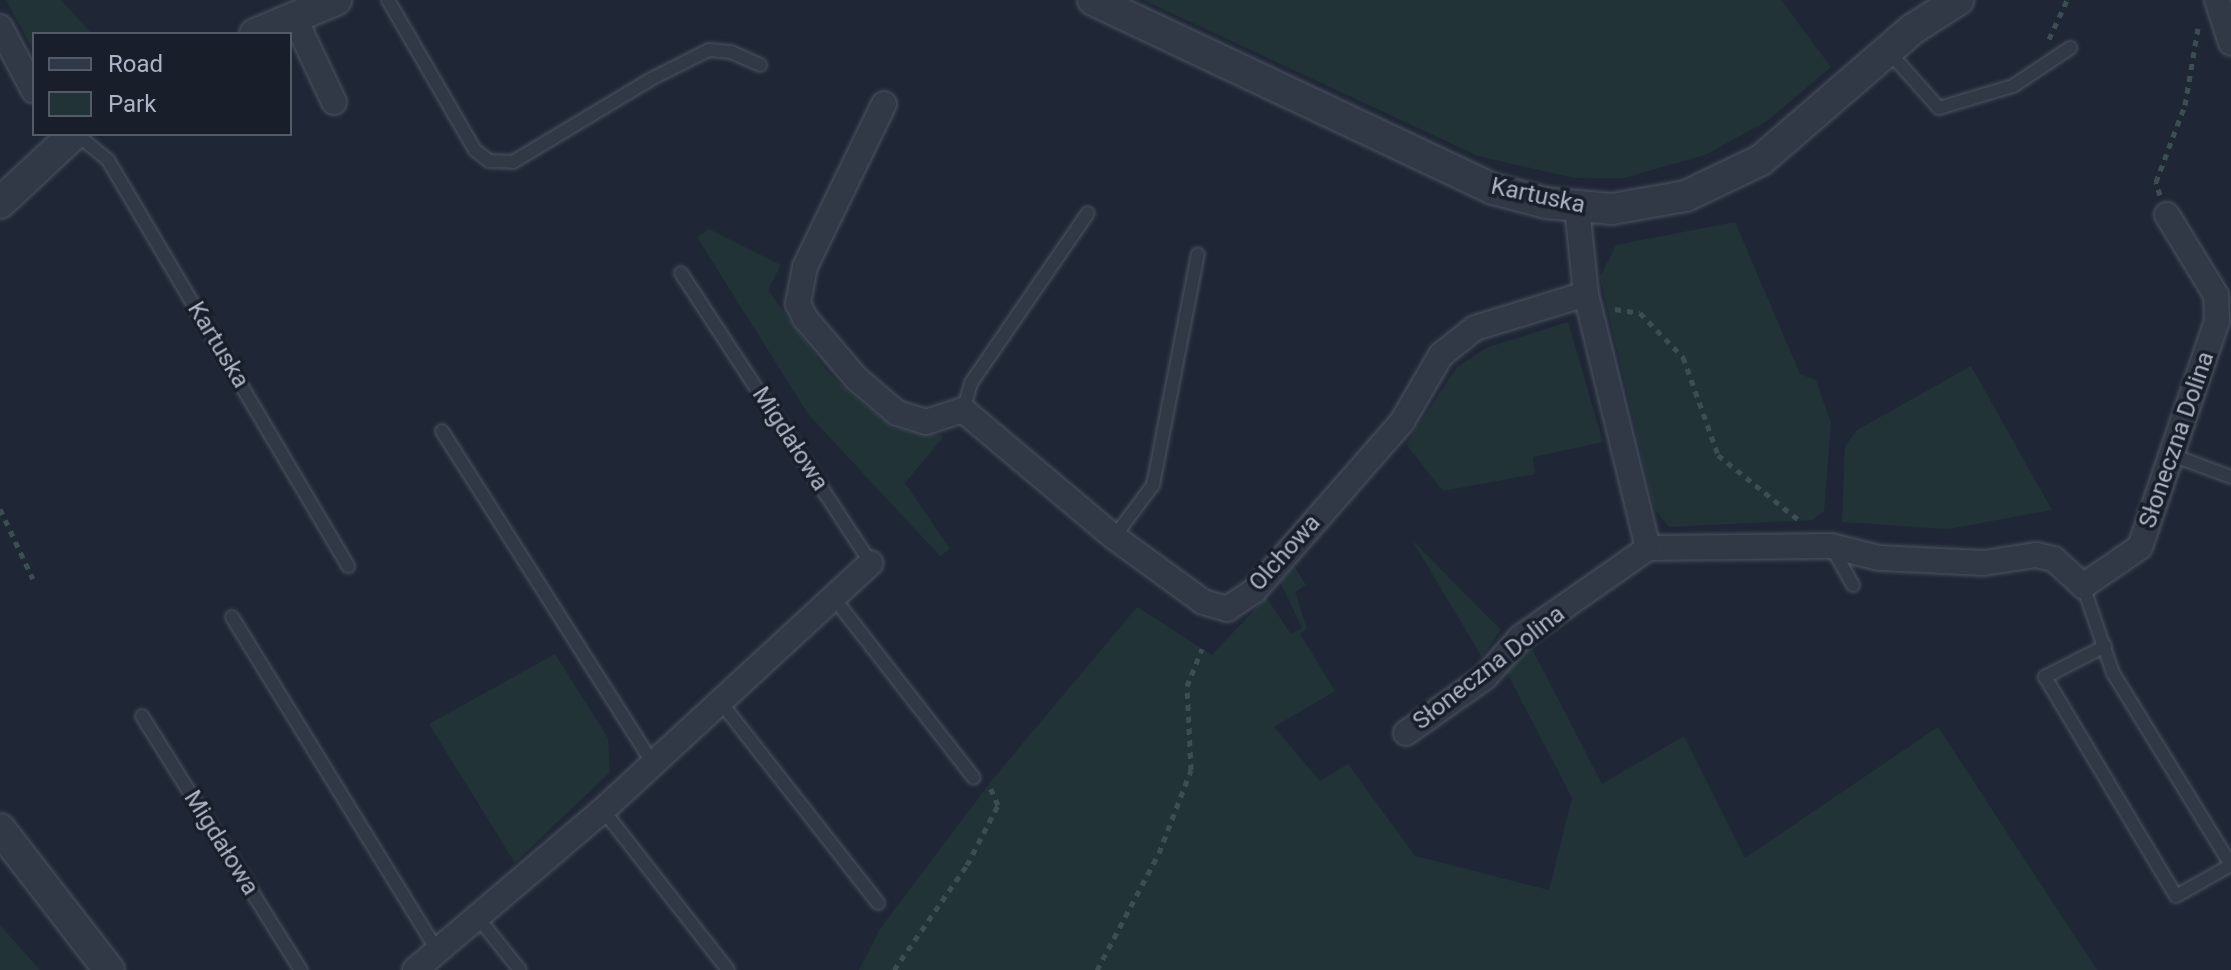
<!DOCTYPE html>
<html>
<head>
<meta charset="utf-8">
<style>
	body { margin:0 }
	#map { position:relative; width:2231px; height:970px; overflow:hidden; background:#1f2736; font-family:Roboto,sans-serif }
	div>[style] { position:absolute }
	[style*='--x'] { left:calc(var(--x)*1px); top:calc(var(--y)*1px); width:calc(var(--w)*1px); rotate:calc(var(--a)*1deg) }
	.green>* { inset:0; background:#213337 }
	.path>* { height:5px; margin-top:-2.5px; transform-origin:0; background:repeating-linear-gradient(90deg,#3b4f52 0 6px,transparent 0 12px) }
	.roads { filter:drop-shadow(0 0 2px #4d5462) drop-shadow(0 0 2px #4d5462) }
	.service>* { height:12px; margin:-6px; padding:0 6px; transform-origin:6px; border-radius:6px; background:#323946 }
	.minor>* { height:24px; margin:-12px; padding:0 12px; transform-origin:12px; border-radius:12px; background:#323946 }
	.tertiary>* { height:30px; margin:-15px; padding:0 15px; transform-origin:15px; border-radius:15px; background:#323946 }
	span { translate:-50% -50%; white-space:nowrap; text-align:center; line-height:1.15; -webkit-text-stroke:7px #181f2b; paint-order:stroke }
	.street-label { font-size:24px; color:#acb4c4 }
	.legend { position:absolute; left:32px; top:32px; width:260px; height:104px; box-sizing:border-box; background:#181f2b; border:2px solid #535b68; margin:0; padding:10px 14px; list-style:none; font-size:24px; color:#acb4c4 }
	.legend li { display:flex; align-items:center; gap:16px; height:40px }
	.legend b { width:40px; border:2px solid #535b68 }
</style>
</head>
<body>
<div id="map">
	<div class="green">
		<div style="clip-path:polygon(6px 0,61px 0,92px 34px,34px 34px,34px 52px)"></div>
		<div style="clip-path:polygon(1143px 0,1781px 0,1831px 67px,1767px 121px,1705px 155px,1624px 178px,1575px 178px,1478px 156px)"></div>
		<div style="clip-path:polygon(1735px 222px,1800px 374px,1816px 380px,1831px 423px,1824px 511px,1812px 520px,1669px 527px,1654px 508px,1600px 277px,1616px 245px)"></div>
		<div style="clip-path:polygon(709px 229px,781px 265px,768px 290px,827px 371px,856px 398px,893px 428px,944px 436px,905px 483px,950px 549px,940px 556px,808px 414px,697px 237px)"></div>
		<div style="clip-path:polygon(1568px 322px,1603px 442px,1533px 457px,1535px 474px,1443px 491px,1406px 444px,1456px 368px,1486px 348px)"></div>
		<div style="clip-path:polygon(1971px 366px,2052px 510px,1948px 529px,1842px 522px,1845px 446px,1857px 430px)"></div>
		<div style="clip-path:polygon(1412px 540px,1501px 630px,1482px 657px,1443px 592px)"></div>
		<div style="clip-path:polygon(1294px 566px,1306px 585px,1295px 592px,1307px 629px,1300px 634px,1335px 691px,1274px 727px,1320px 781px,1348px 764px,1415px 856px,1549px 890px,1572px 798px,1504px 667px,1529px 643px,1602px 784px,1684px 736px,1745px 858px,1938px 727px,2097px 970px,859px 970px,880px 929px,993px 779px,1137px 607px,1212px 655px,1266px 597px,1291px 634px,1302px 628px,1280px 582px)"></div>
		<div style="clip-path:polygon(555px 654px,608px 738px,610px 772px,515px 863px,429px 724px)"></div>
		<div style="clip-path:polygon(0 925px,40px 970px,0 970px)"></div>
	</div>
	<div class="path">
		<div style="--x:2049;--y:39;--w:43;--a:-65.2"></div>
		<div style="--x:2160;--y:195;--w:14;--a:-107"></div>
		<div style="--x:2156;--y:182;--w:82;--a:-69.4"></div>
		<div style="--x:2185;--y:105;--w:78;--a:-80.4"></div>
		<div style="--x:1615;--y:309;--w:25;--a:9"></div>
		<div style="--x:1640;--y:313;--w:62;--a:45.7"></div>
		<div style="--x:1683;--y:357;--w:104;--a:70.3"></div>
		<div style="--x:1718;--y:455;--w:105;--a:38.8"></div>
		<div style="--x:0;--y:509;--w:77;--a:64.8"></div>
		<div style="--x:894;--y:970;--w:128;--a:-55.2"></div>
		<div style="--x:967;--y:865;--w:68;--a:-62.7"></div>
		<div style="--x:998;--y:805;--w:22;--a:-114"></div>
		<div style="--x:1097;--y:970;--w:132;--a:-62.1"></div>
		<div style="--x:1159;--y:853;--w:89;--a:-68.9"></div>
		<div style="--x:1191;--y:770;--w:84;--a:-92.7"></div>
		<div style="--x:1187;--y:686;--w:40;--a:-68"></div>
	</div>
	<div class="roads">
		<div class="service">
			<div style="--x:388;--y:0;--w:173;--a:59.9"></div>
			<div style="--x:475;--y:150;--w:18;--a:38"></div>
			<div style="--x:489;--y:161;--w:24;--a:2"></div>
			<div style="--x:513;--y:162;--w:161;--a:-31"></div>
			<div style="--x:651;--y:79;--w:65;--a:-26.6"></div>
			<div style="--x:709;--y:50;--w:22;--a:5"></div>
			<div style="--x:731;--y:52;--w:32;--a:24"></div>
			<div style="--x:1889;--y:52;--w:75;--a:48.2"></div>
			<div style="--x:1939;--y:108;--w:77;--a:-16.6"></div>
			<div style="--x:2013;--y:86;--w:69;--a:-33.7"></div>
			<div style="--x:76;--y:134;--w:41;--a:39.1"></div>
			<div style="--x:108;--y:160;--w:472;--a:59.4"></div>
			<div style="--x:681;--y:273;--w:347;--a:56.8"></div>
			<div style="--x:963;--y:410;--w:28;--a:-73"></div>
			<div style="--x:971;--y:383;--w:206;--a:-55.5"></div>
			<div style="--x:442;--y:431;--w:394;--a:57.6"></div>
			<div style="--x:2172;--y:455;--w:63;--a:20.4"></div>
			<div style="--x:1114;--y:537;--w:65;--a:-53.1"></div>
			<div style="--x:1153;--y:485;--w:235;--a:-79"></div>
			<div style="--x:1831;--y:546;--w:45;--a:60.6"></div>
			<div style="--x:2083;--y:586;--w:92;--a:71"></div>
			<div style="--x:2113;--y:673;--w:225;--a:58.4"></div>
			<div style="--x:833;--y:597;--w:229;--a:52.1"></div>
			<div style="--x:232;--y:617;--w:393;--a:58.4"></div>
			<div style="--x:2105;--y:646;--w:68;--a:152.7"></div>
			<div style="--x:2045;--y:677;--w:255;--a:59.1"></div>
			<div style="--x:2176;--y:896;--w:63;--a:-29.4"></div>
			<div style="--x:722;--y:704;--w:253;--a:51.9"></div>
			<div style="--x:142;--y:716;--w:300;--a:58"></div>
			<div style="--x:603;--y:810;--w:203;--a:52"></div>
			<div style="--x:479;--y:919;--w:65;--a:51.2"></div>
		</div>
		<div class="minor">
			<div style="--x:2217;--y:0;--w:45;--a:72"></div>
			<div style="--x:294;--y:17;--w:94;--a:64.8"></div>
			<div style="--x:0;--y:27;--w:72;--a:62"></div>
			<div style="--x:884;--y:104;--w:181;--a:115.9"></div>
			<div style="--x:805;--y:267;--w:38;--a:101"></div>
			<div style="--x:798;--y:304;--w:16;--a:63"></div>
			<div style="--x:805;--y:318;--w:80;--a:49.6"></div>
			<div style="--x:857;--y:379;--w:52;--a:40.4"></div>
			<div style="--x:897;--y:413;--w:30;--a:17"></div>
			<div style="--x:926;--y:422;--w:39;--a:-18"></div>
			<div style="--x:963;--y:410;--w:197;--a:40.1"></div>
			<div style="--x:1114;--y:537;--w:110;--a:36.1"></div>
			<div style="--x:1203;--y:602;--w:25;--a:16"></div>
			<div style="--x:1227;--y:609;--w:32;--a:-34"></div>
			<div style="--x:1254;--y:591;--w:225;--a:-48.8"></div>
			<div style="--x:1402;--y:422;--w:78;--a:-59.8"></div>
			<div style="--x:1441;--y:355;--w:43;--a:-38.5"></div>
			<div style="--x:1475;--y:328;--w:116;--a:-17"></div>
			<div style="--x:1577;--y:208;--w:86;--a:84"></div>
			<div style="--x:1586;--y:294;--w:261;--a:76.3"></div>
			<div style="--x:1648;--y:548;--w:183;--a:-0.6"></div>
			<div style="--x:1831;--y:546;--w:49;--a:14"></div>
			<div style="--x:1879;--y:558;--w:105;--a:2.7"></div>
			<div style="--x:1984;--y:563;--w:53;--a:-8.7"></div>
			<div style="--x:2036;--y:555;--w:18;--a:13"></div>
			<div style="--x:2054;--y:559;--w:40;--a:43"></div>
			<div style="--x:2083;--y:586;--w:69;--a:-34.4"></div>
			<div style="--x:2140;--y:547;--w:239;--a:-71.2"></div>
			<div style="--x:2217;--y:321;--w:26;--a:-92"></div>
			<div style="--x:2216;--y:295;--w:94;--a:-121.5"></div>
			<div style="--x:1406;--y:733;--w:97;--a:-35.3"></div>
			<div style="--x:1485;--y:677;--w:54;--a:-48"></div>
			<div style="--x:1521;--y:637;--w:155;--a:-35"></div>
			<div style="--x:415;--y:970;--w:247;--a:-40.4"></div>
			<div style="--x:603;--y:810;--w:364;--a:-42.7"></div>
		</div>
		<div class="tertiary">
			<div style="--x:1093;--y:0;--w:442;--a:25.3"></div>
			<div style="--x:1493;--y:189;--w:55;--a:14.8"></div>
			<div style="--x:1546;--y:203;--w:66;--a:5.2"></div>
			<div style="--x:1612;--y:209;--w:75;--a:-10"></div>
			<div style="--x:1686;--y:196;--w:83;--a:-25.6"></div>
			<div style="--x:1761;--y:160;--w:201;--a:-40.8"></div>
			<div style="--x:1913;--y:29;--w:54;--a:-32.8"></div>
			<div style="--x:255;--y:34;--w:88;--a:-22.8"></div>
			<div style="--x:0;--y:203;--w:101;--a:-43"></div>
			<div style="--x:0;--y:829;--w:178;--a:52.3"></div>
		</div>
	</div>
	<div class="street-label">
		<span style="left:1538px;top:196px;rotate:12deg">Kartuska</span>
		<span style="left:218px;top:345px;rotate:59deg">Kartuska</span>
		<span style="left:790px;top:439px;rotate:57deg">Migdałowa</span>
		<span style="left:2177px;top:440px;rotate:-71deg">Słoneczna Dolina</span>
		<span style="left:1285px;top:553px;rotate:-48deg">Olchowa</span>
		<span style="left:1489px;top:668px;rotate:-38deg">Słoneczna Dolina</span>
		<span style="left:221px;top:843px;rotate:58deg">Migdałowa</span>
	</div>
	<ul class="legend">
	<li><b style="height:10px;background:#323946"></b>Road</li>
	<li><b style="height:22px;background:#213337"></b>Park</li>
	</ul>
</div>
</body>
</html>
